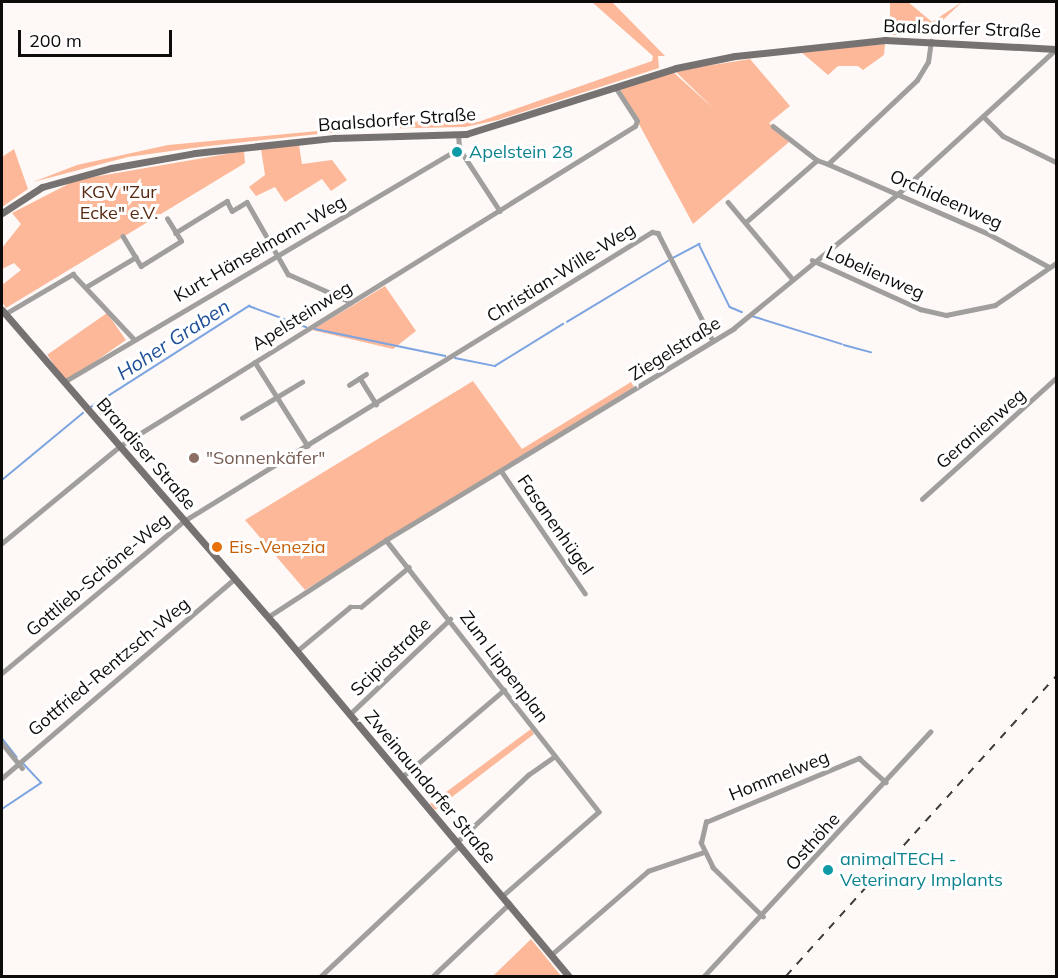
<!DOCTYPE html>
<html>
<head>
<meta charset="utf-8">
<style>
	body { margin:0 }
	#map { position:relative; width:1058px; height:978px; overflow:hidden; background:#fef9f7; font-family:Mulish,sans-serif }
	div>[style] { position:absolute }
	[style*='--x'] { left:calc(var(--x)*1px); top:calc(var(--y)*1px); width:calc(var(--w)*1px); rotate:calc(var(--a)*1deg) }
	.green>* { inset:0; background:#fcb899; transform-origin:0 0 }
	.stream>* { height:1.5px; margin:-0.75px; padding:0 0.75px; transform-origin:0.75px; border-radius:0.75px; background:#7ca4e1 }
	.street>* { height:4.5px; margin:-2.25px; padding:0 2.25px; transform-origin:2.25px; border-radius:2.25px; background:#a19e9e }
	.secondary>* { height:7px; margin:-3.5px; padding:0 3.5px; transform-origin:3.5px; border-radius:3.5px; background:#767272 }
	.rail>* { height:1.5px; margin-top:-0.75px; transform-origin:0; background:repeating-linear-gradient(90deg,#3d3b3a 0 8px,transparent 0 16px) }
	.dots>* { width:16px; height:16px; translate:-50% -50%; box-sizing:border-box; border:3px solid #fff; border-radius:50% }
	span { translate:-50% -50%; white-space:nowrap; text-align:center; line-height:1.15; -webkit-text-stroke:6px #fff; paint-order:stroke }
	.street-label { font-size:18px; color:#0e0c0b }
	.culture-label { font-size:18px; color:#0d838f }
	.left { translate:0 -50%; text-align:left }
	.park-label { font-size:18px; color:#582911 }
	.education-label { font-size:18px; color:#785e54 }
	.food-label { font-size:18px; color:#c56008 }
	.water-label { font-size:20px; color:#1f5098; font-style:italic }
	.frame { position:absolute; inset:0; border:3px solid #0e0c0b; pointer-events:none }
	.scale { position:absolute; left:18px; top:30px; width:154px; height:27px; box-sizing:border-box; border:3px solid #0e0c0b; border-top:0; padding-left:8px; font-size:18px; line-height:21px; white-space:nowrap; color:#0e0c0b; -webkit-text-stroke:4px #fff; paint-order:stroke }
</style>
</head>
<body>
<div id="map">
	<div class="green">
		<div style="clip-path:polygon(592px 2px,612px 2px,665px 56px,658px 56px,659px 68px,498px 120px,465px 127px,364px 129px,200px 147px,128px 157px,33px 182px,77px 165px,168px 145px,435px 120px,478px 122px,652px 61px,653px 56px)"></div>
		<div style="clip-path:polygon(890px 2px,908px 2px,932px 22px,962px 2px,927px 35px,890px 35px)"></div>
		<div style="clip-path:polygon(885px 44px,884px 55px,863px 70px,858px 66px,838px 66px,828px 75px,800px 51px)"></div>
		<div style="clip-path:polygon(750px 59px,790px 106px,769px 123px,789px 142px,693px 224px,620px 89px,672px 71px,714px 109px,675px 71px)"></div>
		<div style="clip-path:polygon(299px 145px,302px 164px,332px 160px,347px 180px,331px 191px,322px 179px,285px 202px,275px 187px,256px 196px,249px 187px,265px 175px,261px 149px)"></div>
		<div style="clip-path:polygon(14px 149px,28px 189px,2px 207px,2px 157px)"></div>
		<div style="clip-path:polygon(244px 151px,245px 163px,6px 308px,2px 302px,2px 285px,21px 270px,14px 263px,2px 269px,2px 248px,21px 224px,12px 213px,76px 180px)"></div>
		<div style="clip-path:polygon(385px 286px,416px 331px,393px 349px,312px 330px)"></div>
		<div style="left:107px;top:313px;width:33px;height:73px;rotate:55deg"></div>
		<div style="clip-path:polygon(473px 381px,522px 449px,631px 382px,634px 387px,305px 590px,245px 520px)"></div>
		<div style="clip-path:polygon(531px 729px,534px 734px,435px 810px,430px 804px)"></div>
		<div style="clip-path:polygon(531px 939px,561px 976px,493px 976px)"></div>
	</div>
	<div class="stream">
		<div style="--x:673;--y:258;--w:30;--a:-28"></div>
		<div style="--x:699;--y:244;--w:70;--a:63.8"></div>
		<div style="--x:730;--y:307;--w:13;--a:23"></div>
		<div style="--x:752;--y:316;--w:94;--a:17.3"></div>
		<div style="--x:567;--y:322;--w:118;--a:-31.1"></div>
		<div style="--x:315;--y:329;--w:133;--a:11.7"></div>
		<div style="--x:844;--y:345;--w:28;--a:15"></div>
		<div style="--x:455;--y:358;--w:41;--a:11.3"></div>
		<div style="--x:495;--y:366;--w:80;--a:-31.7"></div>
		<div style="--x:91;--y:407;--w:188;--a:-32.6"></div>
		<div style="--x:249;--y:306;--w:61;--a:20.2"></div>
		<div style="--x:2;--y:480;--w:105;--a:-39.6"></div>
		<div style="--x:2;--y:738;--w:24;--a:52"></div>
		<div style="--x:2;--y:809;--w:47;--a:-33.7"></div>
		<div style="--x:41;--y:783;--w:26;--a:-133"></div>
		<div style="--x:2;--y:878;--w:22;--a:90"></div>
	</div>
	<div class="street">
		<div style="--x:983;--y:116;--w:28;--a:45"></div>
		<div style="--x:1003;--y:136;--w:59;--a:26.1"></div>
		<div style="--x:773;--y:126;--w:56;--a:37.7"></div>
		<div style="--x:459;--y:148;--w:75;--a:56.9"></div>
		<div style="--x:828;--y:164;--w:173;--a:23.5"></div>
		<div style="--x:987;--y:233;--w:71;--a:28.7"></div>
		<div style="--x:728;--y:202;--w:98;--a:50"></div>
		<div style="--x:746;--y:222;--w:94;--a:-41.1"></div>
		<div style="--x:817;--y:160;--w:12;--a:20"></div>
		<div style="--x:828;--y:164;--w:122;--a:-43.3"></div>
		<div style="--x:917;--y:80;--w:21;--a:-59"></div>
		<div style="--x:928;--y:62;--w:21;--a:-82"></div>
		<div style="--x:175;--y:233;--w:61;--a:-31.6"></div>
		<div style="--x:227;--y:201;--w:11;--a:63"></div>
		<div style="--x:232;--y:211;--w:17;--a:-31"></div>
		<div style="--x:247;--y:202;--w:83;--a:60.3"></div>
		<div style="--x:288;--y:274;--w:69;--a:24"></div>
		<div style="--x:123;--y:236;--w:35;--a:59"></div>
		<div style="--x:141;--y:266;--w:47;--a:-32"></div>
		<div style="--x:181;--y:241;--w:26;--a:-122"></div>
		<div style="--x:812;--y:260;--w:119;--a:24.4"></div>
		<div style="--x:920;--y:309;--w:27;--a:13"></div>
		<div style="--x:946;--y:315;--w:50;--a:-11.5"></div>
		<div style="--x:995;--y:305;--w:74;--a:-34.5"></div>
		<div style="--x:86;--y:287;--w:58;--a:-31"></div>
		<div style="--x:5;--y:314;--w:79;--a:-30.5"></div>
		<div style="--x:73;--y:274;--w:88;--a:46.8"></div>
		<div style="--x:255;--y:362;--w:99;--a:57.8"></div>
		<div style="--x:360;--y:378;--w:31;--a:58"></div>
		<div style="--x:64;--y:382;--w:459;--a:-30.6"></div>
		<div style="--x:459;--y:148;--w:13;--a:-94"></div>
		<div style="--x:349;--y:385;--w:20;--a:-33"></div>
		<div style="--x:242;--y:418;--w:70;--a:-31"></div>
		<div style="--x:502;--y:472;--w:147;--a:55.6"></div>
		<div style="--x:922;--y:499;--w:181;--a:-42.1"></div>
		<div style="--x:386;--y:540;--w:345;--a:51.9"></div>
		<div style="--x:599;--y:812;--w:128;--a:138.8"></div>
		<div style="--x:2;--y:543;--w:153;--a:-39.4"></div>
		<div style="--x:120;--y:446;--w:606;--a:-31.86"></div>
		<div style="--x:635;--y:126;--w:5;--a:-68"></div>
		<div style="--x:637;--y:121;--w:40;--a:-122.9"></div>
		<div style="--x:268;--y:617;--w:141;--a:-33.1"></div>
		<div style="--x:386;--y:540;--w:407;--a:-31.3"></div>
		<div style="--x:734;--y:328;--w:213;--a:-39.3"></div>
		<div style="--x:899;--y:193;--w:213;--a:-42.5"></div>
		<div style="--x:297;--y:651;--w:69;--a:-39.7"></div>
		<div style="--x:350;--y:607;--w:11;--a:0"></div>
		<div style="--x:361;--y:607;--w:62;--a:-39.8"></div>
		<div style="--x:2;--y:673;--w:237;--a:-39.9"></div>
		<div style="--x:184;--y:521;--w:550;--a:-31.7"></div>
		<div style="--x:652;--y:232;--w:6;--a:9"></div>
		<div style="--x:658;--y:233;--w:121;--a:63"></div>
		<div style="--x:350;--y:714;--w:138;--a:-43.5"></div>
		<div style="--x:2;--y:743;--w:32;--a:51"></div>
		<div style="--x:402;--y:777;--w:134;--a:-40.5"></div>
		<div style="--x:2;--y:778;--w:306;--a:-40.6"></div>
		<div style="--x:457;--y:842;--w:98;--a:-43.3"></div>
		<div style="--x:528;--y:775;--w:32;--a:-35"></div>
		<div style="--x:763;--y:917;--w:70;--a:-135.6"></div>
		<div style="--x:713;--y:868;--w:28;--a:-116"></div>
		<div style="--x:701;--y:843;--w:22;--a:-77"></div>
		<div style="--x:706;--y:822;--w:166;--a:-22.7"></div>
		<div style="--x:859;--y:758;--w:36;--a:42"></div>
		<div style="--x:551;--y:955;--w:128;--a:-40.9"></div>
		<div style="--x:648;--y:871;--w:59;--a:-18.7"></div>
		<div style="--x:321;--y:976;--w:191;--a:-43.3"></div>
		<div style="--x:433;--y:976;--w:105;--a:-43.5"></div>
		<div style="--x:704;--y:976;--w:333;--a:-47.2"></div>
	</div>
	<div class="secondary">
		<div style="--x:2;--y:213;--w:48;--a:-33"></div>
		<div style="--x:42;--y:187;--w:72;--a:-15.4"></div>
		<div style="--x:111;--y:168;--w:85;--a:-10.1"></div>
		<div style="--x:195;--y:153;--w:140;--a:-6.2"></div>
		<div style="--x:334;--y:138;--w:132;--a:-1.7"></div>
		<div style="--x:466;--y:134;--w:220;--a:-17.4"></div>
		<div style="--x:676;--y:68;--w:60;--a:-11.5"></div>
		<div style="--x:735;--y:56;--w:151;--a:-6.1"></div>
		<div style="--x:885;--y:40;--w:171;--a:3"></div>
		<div style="--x:2;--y:310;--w:417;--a:49.1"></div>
		<div style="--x:275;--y:625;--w:458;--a:50.1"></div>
	</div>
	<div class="rail">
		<div style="--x:786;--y:976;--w:404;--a:-48"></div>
	</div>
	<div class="dots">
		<div style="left:457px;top:152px;background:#0f9aa8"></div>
		<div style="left:194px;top:458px;background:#8d6e63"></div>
		<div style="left:217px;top:547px;background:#e8710a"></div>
		<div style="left:828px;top:870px;background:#0f9aa8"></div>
	</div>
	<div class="street-label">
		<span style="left:962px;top:29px;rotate:2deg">Baalsdorfer Straße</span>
		<span style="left:397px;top:120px;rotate:-4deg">Baalsdorfer Straße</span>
		<span style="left:946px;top:200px;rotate:24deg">Orchideenweg</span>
		<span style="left:260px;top:249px;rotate:-30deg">Kurt-Hänselmann-Weg</span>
		<span style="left:561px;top:273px;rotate:-32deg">Christian-Wille-Weg</span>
		<span style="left:875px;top:273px;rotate:24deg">Lobelienweg</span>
		<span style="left:302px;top:316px;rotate:-32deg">Apelsteinweg</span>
		<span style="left:675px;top:349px;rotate:-32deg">Ziegelstraße</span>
		<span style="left:981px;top:429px;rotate:-41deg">Geranienweg</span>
		<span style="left:146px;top:454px;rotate:49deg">Brandiser Straße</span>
		<span style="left:555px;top:525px;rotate:55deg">Fasanenhügel</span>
		<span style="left:98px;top:575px;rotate:-40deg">Gottlieb-Schöne-Weg</span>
		<span style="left:391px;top:657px;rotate:-44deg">Scipiostraße</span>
		<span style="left:109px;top:667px;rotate:-40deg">Gottfried-Rentzsch-Weg</span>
		<span style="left:504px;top:667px;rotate:53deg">Zum Lippenplan</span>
		<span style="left:779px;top:776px;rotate:-22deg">Hommelweg</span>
		<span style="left:430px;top:787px;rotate:50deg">Zweinaundorfer Straße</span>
		<span style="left:813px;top:842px;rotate:-48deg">Osthöhe</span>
	</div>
	<div class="culture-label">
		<span class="left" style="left:469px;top:152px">Apelstein 28</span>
		<span class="left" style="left:840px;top:870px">animalTECH -<br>Veterinary Implants</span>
	</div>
	<div class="park-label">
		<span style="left:119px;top:203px">KGV "Zur<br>Ecke" e.V.</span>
	</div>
	<div class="education-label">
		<span class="left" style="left:206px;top:458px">"Sonnenkäfer"</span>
	</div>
	<div class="food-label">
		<span class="left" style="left:229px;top:547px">Eis-Venezia</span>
	</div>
	<div class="water-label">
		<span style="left:173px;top:339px;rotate:-33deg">Hoher Graben</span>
	</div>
	<div class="frame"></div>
	<div class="scale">200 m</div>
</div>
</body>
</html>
